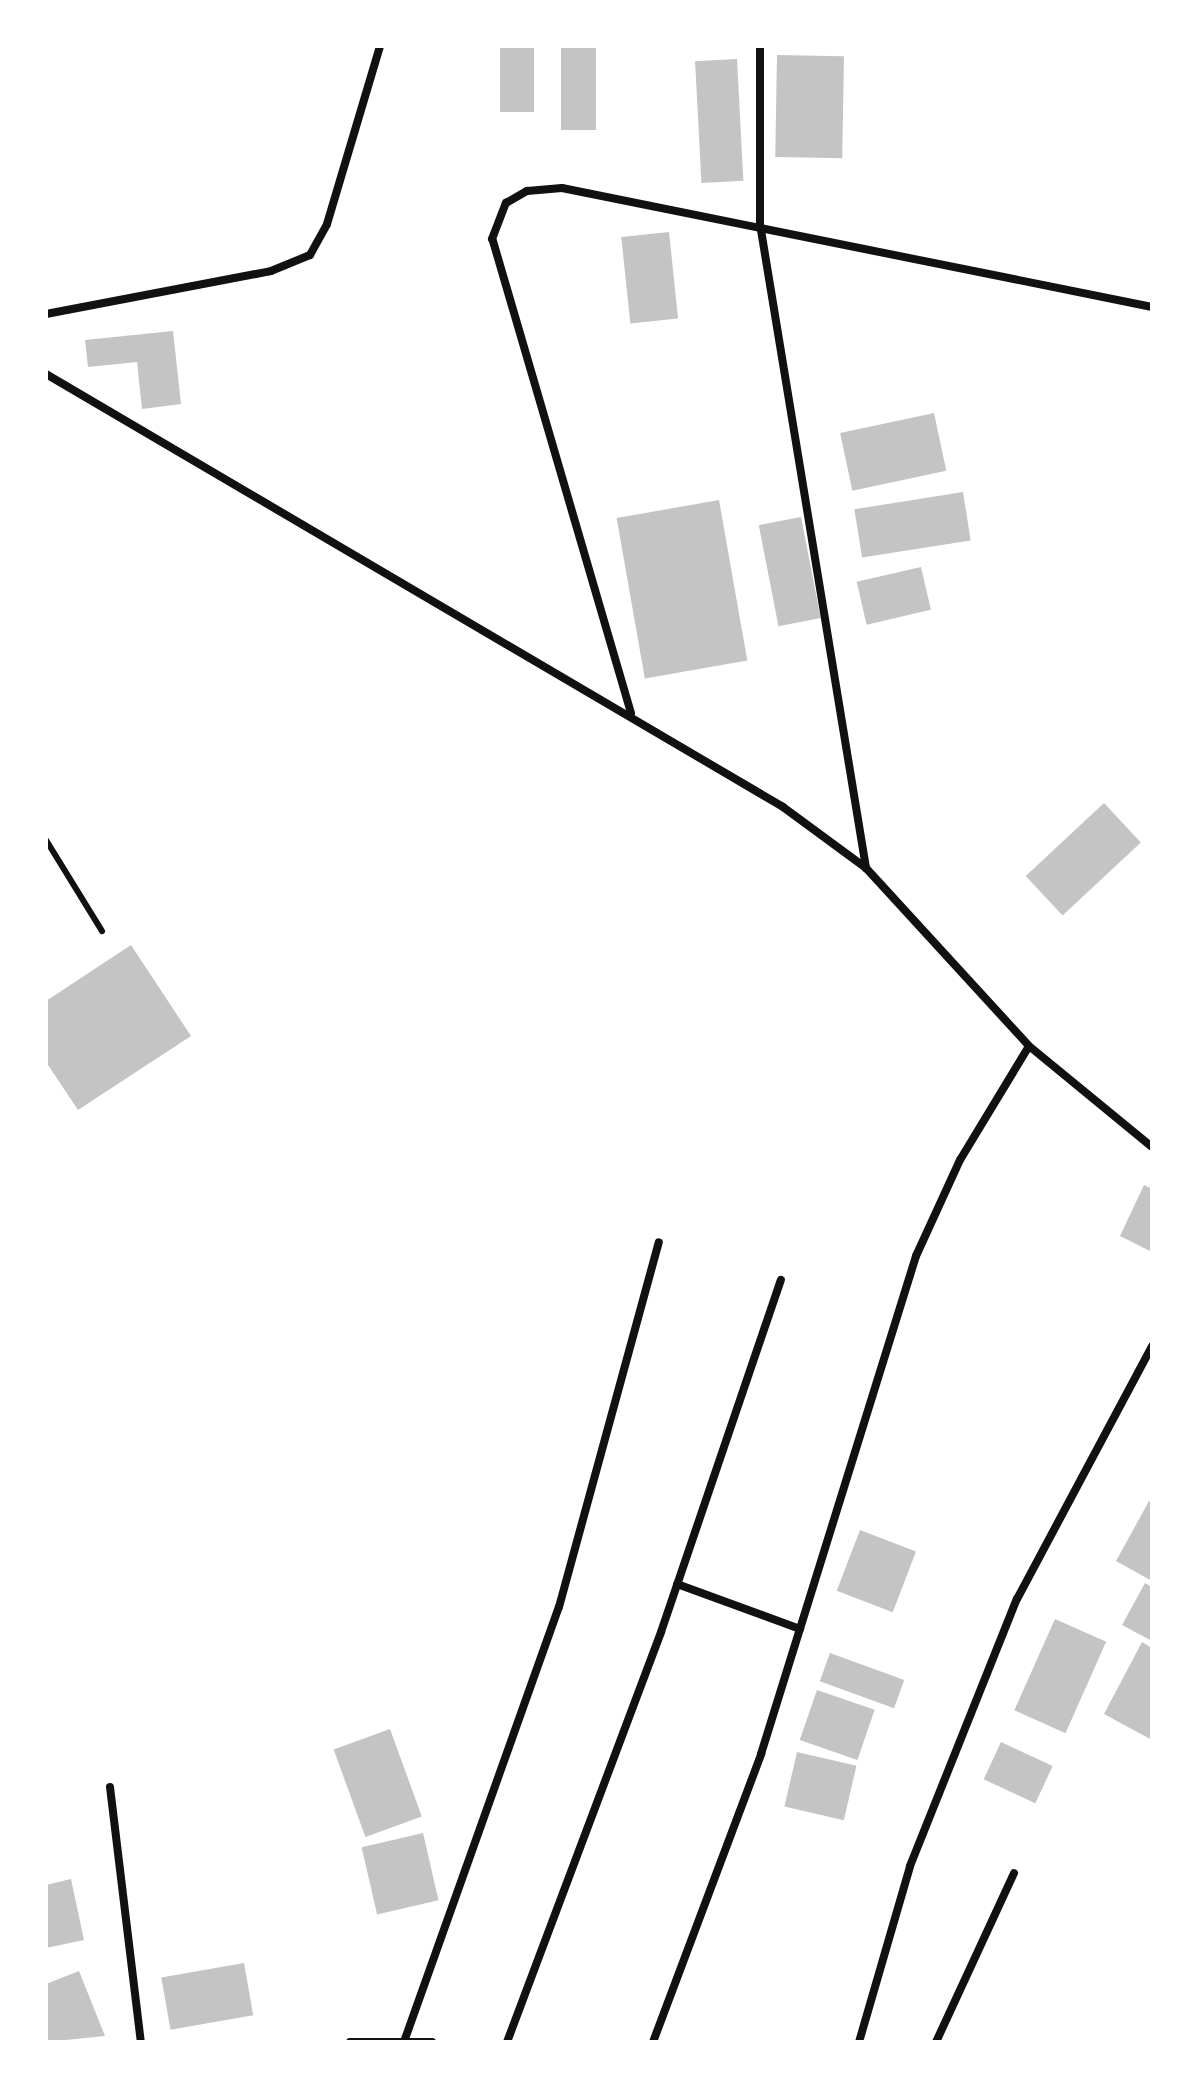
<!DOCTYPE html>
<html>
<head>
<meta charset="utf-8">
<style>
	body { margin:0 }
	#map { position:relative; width:1198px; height:2088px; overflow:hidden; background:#fff; font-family:Mulish,sans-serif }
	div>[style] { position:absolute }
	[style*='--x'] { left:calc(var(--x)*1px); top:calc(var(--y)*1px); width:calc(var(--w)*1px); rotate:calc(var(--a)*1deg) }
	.building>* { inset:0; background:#c4c4c4; transform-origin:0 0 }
	.service>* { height:6px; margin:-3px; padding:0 3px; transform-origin:3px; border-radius:3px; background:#111 }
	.minor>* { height:8px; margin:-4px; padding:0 4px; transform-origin:4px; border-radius:4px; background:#111 }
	span { translate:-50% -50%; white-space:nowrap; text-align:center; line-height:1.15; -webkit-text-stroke:8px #fff; paint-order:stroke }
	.frame { position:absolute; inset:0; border:48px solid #fff; pointer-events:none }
</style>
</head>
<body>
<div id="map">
	<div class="building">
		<div style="left:500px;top:46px;width:34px;height:66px"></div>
		<div style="left:561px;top:46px;width:35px;height:84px"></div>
		<div style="left:777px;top:55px;width:67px;height:102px;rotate:1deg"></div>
		<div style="left:737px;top:59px;width:122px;height:42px;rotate:87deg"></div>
		<div style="left:669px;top:232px;width:87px;height:48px;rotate:84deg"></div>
		<div style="clip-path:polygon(173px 331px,181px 404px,142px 409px,137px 362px,88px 367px,85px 340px)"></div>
		<div style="left:934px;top:413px;width:59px;height:96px;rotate:78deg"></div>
		<div style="left:963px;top:492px;width:49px;height:110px;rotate:81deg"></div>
		<div style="left:719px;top:500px;width:163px;height:104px;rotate:80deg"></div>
		<div style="left:801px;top:517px;width:103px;height:43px;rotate:79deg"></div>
		<div style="left:921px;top:567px;width:44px;height:66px;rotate:77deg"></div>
		<div style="left:1104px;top:803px;width:54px;height:107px;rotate:47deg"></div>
		<div style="clip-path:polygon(131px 945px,191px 1036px,78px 1110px,46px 1062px,46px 1001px)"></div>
		<div style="clip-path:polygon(1144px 1185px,1152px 1189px,1152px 1252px,1120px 1236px)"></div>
		<div style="clip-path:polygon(1149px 1501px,1152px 1503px,1152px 1581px,1116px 1561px)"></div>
		<div style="left:860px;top:1530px;width:60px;height:65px;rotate:21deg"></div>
		<div style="clip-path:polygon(1145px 1583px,1152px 1587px,1152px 1641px,1122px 1625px)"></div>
		<div style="left:1055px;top:1619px;width:56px;height:100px;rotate:24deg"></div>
		<div style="clip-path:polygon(1142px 1642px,1152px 1648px,1152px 1740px,1104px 1714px)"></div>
		<div style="left:830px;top:1653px;width:79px;height:30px;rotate:20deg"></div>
		<div style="left:817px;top:1690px;width:61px;height:53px;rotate:19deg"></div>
		<div style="left:390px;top:1729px;width:93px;height:60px;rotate:70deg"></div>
		<div style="left:1001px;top:1742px;width:57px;height:41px;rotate:25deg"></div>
		<div style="left:797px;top:1752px;width:61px;height:56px;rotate:13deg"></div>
		<div style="left:423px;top:1833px;width:69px;height:63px;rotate:77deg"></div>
		<div style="clip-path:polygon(71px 1879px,84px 1940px,46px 1948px,46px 1885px)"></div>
		<div style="left:244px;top:1963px;width:53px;height:84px;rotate:80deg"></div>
		<div style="clip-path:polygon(79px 1971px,105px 2036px,46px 2042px,46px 1984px)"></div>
	</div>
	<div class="service">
		<div style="--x:46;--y:840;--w:107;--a:58.4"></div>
	</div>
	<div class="minor">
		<div style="--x:760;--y:46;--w:178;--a:90"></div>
		<div style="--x:760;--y:224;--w:653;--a:80.65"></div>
		<div style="--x:46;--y:314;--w:229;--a:-10.8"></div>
		<div style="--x:271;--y:271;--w:42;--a:-22.3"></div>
		<div style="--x:310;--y:255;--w:35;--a:-61"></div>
		<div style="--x:327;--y:224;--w:186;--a:-73.4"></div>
		<div style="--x:46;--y:374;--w:855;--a:30.43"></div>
		<div style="--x:783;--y:807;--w:103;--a:36.3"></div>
		<div style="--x:866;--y:868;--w:241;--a:47.5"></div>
		<div style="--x:1029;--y:1046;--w:159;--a:39.4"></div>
		<div style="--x:631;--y:713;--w:494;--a:-106.3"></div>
		<div style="--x:492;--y:239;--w:39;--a:-69"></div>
		<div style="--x:506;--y:203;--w:24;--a:-30"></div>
		<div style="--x:527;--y:191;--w:35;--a:-5"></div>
		<div style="--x:562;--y:188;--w:602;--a:11.4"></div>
		<div style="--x:677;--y:1584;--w:131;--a:20.1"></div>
		<div style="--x:110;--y:1787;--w:257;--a:83.1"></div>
		<div style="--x:405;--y:2039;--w:459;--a:-70.4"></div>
		<div style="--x:559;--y:1607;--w:378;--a:-74.7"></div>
		<div style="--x:350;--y:2042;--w:82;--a:0"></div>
		<div style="--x:507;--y:2042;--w:438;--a:-69.4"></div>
		<div style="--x:661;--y:1632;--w:372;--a:-71.2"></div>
		<div style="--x:653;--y:2042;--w:308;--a:-69.4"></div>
		<div style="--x:761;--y:1754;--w:522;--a:-72.71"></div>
		<div style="--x:916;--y:1256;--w:106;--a:-65.4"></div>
		<div style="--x:960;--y:1160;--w:133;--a:-58.8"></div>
		<div style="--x:859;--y:2042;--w:183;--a:-73.8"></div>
		<div style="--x:910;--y:1866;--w:288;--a:-68.2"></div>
		<div style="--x:1017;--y:1599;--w:287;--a:-61.9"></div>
		<div style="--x:936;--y:2042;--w:186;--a:-65.2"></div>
	</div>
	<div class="frame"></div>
</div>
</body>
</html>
